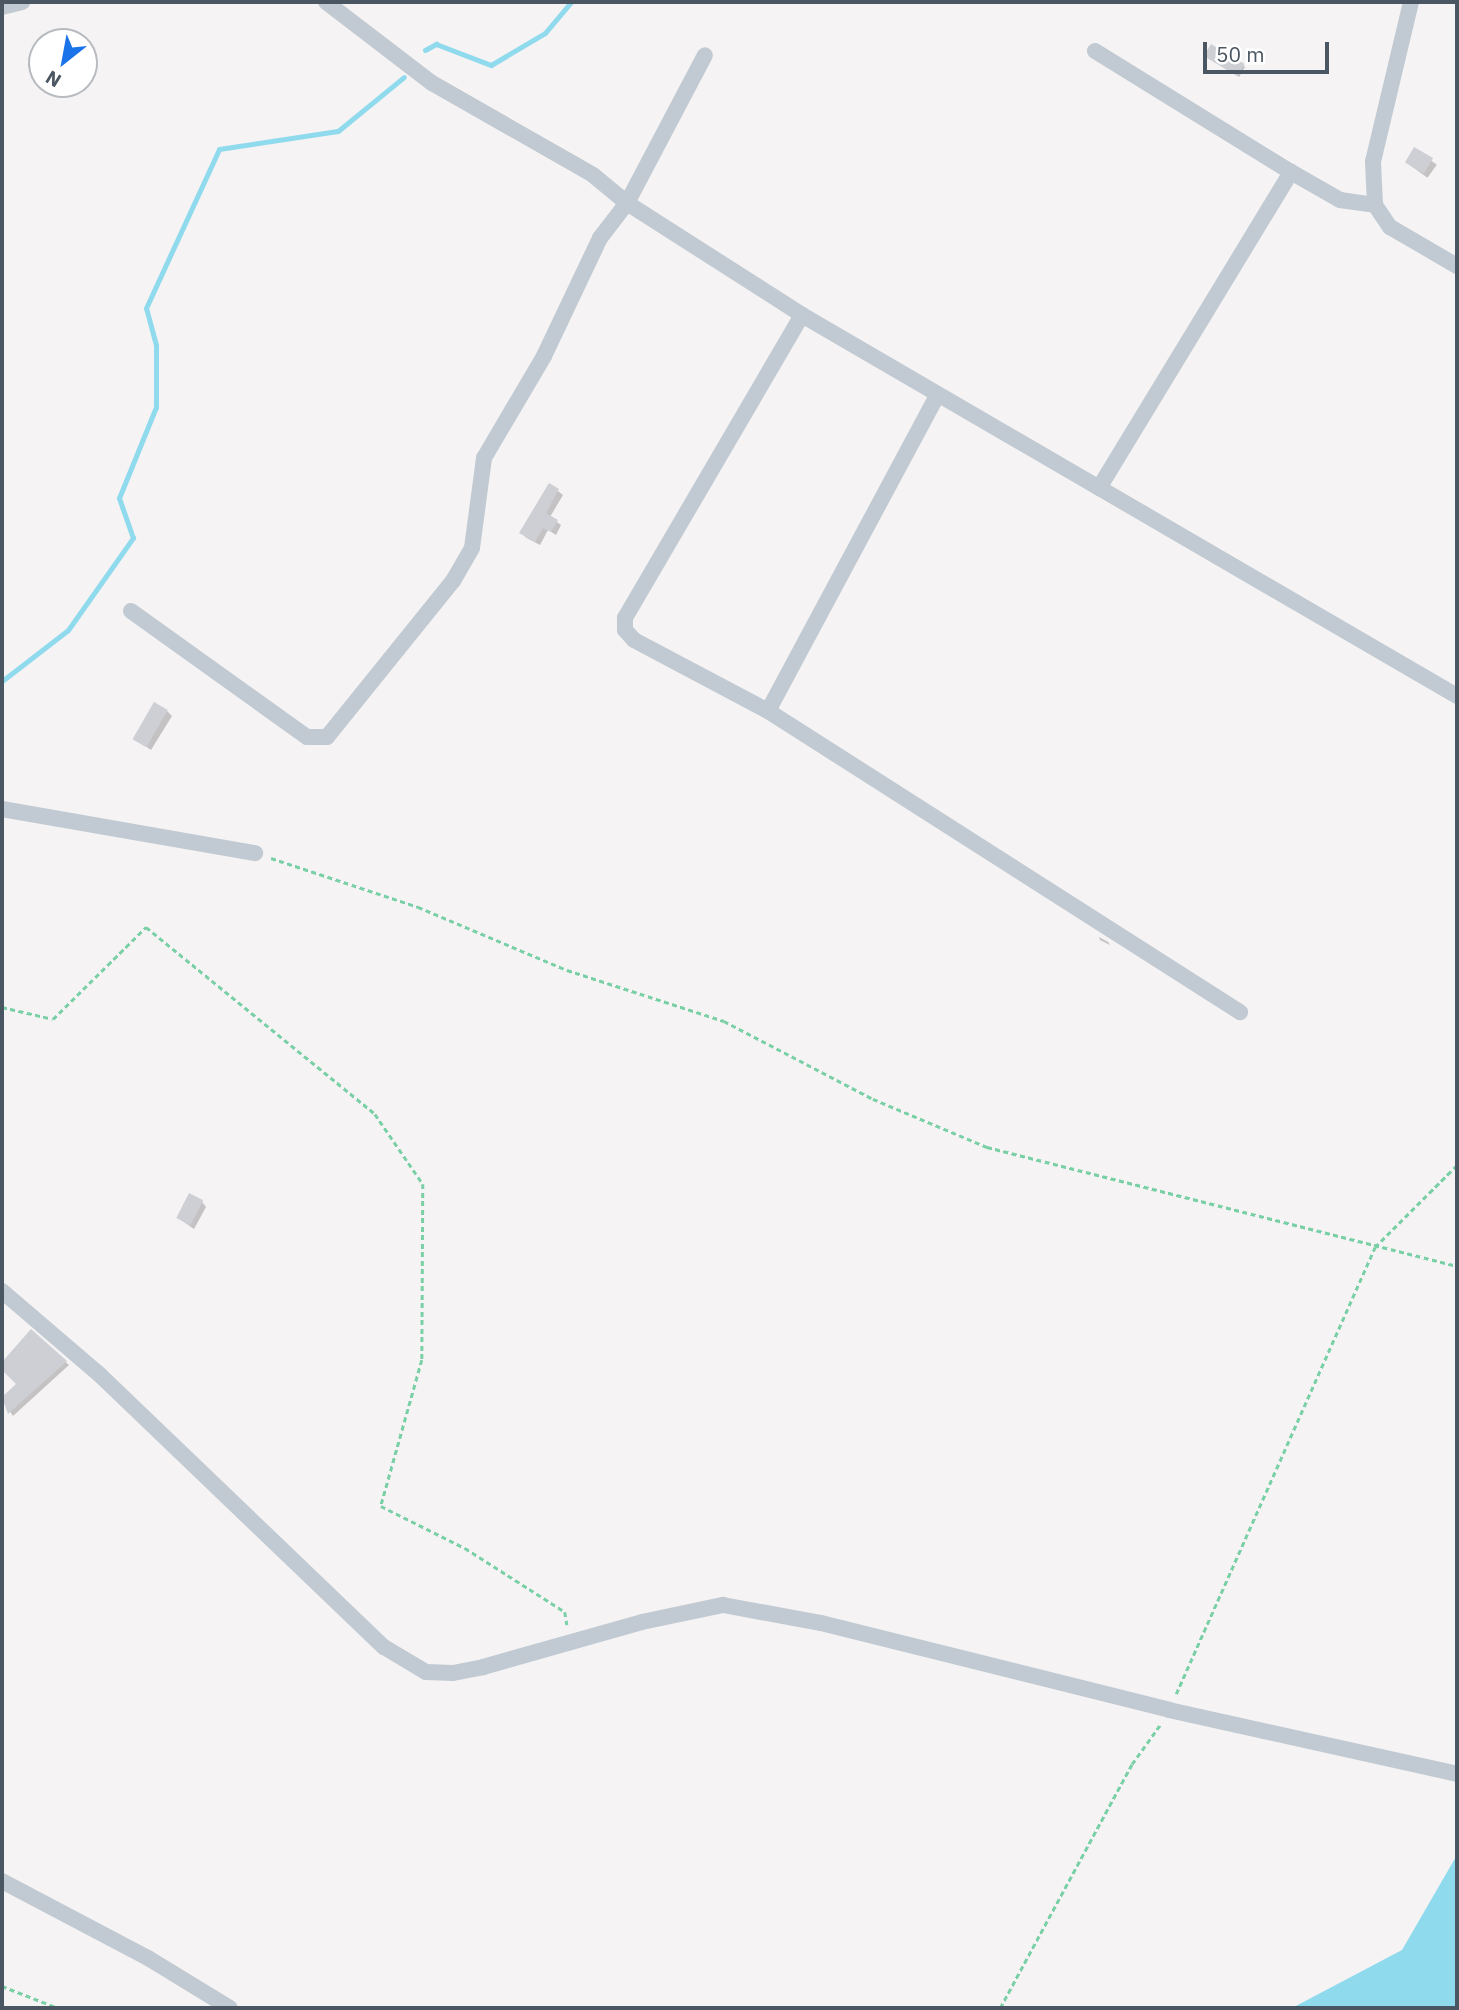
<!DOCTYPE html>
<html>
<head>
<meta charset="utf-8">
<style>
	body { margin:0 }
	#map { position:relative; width:1459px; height:2010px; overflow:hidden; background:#f5f3f3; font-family:"IBM Plex Sans",sans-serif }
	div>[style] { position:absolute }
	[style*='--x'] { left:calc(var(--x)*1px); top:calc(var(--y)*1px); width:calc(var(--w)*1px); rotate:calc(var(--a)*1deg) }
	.water>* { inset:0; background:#90daee }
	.shadow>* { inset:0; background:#0003; transform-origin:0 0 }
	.stream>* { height:5px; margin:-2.5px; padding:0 2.5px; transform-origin:2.5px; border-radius:2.5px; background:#90daee }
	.building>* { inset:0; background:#cdcfd5; transform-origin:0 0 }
	.path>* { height:2.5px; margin-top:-1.25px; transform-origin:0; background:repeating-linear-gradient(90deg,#7ad0a6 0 5px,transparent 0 8.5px) }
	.minor>* { height:16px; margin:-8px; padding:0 8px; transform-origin:8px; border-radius:8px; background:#c1cad2 }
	span { translate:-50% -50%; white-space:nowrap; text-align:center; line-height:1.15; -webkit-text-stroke:5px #fff; paint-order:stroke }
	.frame { position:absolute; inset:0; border:4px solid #4a5661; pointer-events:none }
	.north { position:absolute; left:28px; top:28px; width:70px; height:70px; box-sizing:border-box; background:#fff; border:2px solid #b7bbc0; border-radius:50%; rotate:211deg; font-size:19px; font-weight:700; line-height:28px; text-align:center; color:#4a5661 }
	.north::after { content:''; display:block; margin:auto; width:24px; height:32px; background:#1a73e8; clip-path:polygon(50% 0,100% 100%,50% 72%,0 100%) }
	.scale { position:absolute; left:1203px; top:42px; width:126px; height:32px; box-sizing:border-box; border:4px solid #4a5661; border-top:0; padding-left:9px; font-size:21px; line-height:24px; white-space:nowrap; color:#4a5661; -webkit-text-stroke:5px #fff; paint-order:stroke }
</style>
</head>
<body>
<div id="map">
	<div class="water">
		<div style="clip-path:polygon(1457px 1855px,1457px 2008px,1292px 2008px,1402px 1950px)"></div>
	</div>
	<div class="shadow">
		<div style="clip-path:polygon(1208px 58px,1243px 65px,1245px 67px,1239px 77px)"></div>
		<div style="left:1415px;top:149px;width:27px;height:16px;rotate:36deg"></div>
		<div style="clip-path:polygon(550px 485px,563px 495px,550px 517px,561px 525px,556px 535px,548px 530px,540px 545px,525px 537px)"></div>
		<div style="clip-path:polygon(167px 711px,172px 716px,151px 750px,134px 738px)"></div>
		<div style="clip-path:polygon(1099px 937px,1108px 942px,1110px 945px,1100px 940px)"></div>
		<div style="clip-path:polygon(202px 1202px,206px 1207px,194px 1229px,178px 1218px)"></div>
		<div style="clip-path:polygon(31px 1332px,69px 1365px,13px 1416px,2px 1400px,19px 1384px)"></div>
	</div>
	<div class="stream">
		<div style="--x:425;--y:50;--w:13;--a:-29"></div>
		<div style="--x:436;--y:44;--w:59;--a:20.9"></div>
		<div style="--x:491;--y:65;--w:63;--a:-30.7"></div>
		<div style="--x:545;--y:33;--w:40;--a:-50"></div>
		<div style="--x:2;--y:681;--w:83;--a:-37.7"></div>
		<div style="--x:68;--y:630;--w:113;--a:-54.8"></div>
		<div style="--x:133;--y:538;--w:42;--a:-109.3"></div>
		<div style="--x:119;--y:498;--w:98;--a:-67.9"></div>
		<div style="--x:156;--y:407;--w:62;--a:-90"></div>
		<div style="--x:156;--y:345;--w:38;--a:-105"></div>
		<div style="--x:146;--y:308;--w:175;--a:-65.3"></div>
		<div style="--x:219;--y:149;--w:120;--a:-8.6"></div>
		<div style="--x:338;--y:131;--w:85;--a:-39.3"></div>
	</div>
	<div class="building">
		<div style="left:1211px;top:44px;width:39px;height:14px;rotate:31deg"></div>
		<div style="left:1414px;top:147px;width:22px;height:18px;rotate:30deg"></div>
		<div style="clip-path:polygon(549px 483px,559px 489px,546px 513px,558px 520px,551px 532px,543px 528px,535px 542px,519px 533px)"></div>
		<div style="left:154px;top:702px;width:16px;height:43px;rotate:30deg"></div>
		<div style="left:189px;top:1193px;width:16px;height:28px;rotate:27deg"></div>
		<div style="clip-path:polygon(31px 1329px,67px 1361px,8px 1414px,2px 1397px,16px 1384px,2px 1370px,2px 1362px)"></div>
	</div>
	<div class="path">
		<div style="--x:271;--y:858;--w:155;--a:18.4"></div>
		<div style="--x:418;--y:907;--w:162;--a:22.9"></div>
		<div style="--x:567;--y:970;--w:165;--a:18"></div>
		<div style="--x:724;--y:1021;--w:168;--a:27.6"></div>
		<div style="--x:873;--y:1099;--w:124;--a:22.8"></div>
		<div style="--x:987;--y:1147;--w:485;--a:14.2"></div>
		<div style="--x:2;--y:1007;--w:52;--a:13.2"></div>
		<div style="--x:53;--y:1019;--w:131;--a:-44.7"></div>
		<div style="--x:146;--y:927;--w:296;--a:39.2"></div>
		<div style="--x:375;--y:1114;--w:85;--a:55.6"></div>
		<div style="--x:423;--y:1184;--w:176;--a:90.3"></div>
		<div style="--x:422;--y:1360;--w:152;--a:105.7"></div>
		<div style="--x:381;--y:1506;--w:94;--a:26.6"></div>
		<div style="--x:465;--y:1548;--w:119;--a:32.6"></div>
		<div style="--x:565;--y:1612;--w:13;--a:81"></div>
		<div style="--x:1176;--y:1694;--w:489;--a:-66"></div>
		<div style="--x:1375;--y:1247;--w:116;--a:-45"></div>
		<div style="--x:2;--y:1986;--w:60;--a:21.4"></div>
		<div style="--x:1000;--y:2008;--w:277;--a:-61.6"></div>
		<div style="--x:1132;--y:1764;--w:48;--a:-54.3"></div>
	</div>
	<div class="minor">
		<div style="--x:326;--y:2;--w:133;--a:37.4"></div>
		<div style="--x:432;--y:83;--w:185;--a:29.7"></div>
		<div style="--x:593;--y:175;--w:44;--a:39.5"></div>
		<div style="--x:627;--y:203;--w:208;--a:32.6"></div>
		<div style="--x:802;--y:315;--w:758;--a:30.19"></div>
		<div style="--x:1411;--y:2;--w:164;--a:103.4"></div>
		<div style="--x:1373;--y:162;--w:43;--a:87.3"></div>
		<div style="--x:1375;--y:205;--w:27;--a:56"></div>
		<div style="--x:1390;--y:227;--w:78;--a:30.2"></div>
		<div style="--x:2;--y:7;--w:21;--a:-14"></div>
		<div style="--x:1095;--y:51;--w:230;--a:31.7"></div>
		<div style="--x:802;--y:315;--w:351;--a:120.3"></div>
		<div style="--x:625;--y:618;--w:12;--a:90"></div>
		<div style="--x:625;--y:630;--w:13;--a:48"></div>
		<div style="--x:634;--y:640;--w:152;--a:27.9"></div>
		<div style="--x:768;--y:711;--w:560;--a:32.53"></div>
		<div style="--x:1099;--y:488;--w:370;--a:-58.7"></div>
		<div style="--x:1291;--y:172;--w:56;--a:29.7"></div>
		<div style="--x:1340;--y:200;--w:35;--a:8"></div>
		<div style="--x:131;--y:611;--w:216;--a:35.6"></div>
		<div style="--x:307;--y:737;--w:20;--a:0"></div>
		<div style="--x:327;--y:737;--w:201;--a:-51.1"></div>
		<div style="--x:453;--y:581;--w:38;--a:-60"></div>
		<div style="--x:472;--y:548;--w:91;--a:-82.4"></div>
		<div style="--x:484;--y:458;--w:118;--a:-59.5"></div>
		<div style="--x:544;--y:356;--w:131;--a:-64.6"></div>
		<div style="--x:600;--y:238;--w:44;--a:-52.4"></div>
		<div style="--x:627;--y:203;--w:167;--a:-62.2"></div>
		<div style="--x:768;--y:711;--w:357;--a:-61.8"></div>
		<div style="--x:2;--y:809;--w:257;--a:9.9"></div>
		<div style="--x:2;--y:1291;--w:130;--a:40.6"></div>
		<div style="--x:101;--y:1376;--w:392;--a:43.8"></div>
		<div style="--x:384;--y:1647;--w:49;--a:30.8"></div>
		<div style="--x:426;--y:1672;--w:27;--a:2"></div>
		<div style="--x:453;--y:1673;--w:31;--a:-11"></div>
		<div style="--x:483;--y:1667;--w:165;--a:-15.8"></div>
		<div style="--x:642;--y:1622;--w:83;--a:-11.9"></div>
		<div style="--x:723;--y:1605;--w:100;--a:10.4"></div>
		<div style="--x:821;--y:1623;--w:359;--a:14"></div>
		<div style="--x:1169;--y:1710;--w:295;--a:12.5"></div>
		<div style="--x:2;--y:1881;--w:165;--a:27.8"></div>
		<div style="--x:148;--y:1958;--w:96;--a:31.4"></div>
	</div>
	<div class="frame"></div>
	<div class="north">N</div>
	<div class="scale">50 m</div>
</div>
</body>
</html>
